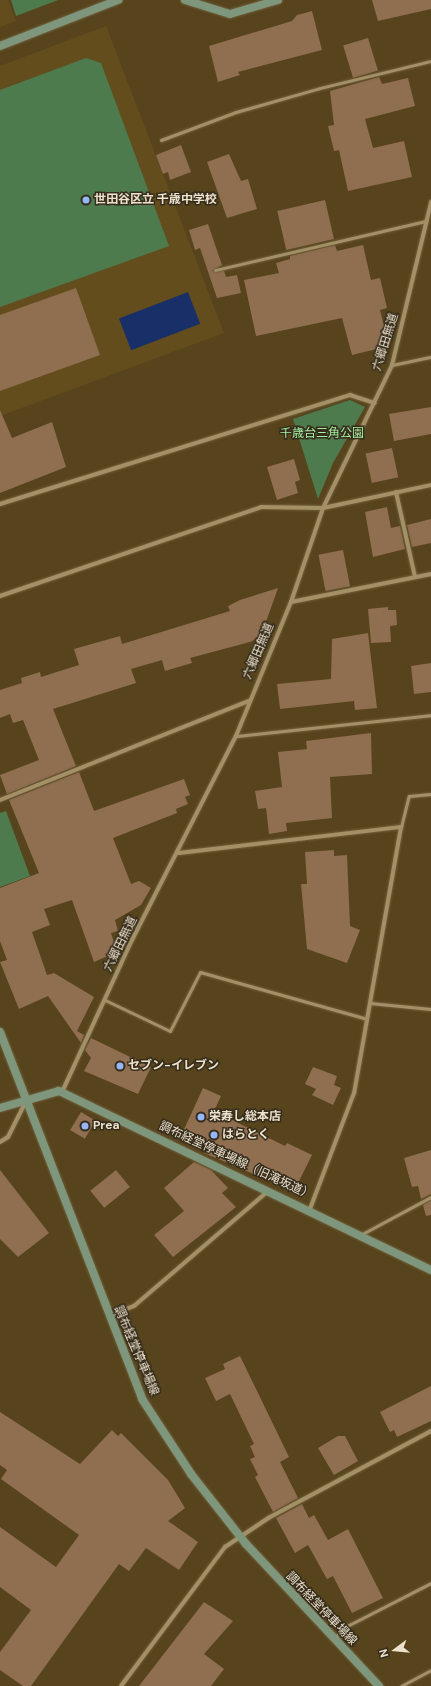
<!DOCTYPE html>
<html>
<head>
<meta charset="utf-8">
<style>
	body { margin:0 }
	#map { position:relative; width:431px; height:1686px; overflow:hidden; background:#57441d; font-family:"DM Sans","Noto Sans JP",sans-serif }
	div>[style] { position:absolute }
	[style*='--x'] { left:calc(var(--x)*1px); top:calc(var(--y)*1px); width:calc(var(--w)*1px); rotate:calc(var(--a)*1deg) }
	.built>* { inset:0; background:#634d1d }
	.green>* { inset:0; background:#4e7b4d }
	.water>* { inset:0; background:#183067; transform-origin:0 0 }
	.building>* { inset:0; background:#906e50; transform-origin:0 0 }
	.roads { filter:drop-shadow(0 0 1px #71613d) drop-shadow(0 0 1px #71613d) }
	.lane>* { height:3px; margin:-1.5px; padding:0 1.5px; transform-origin:1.5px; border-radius:1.5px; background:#a49067 }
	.street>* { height:4px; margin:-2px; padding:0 2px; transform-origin:2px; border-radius:2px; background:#a49067 }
	.secondary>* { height:8px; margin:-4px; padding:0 4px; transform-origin:4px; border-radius:4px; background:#7e967c }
	.dots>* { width:11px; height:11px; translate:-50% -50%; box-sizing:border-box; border:2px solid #352c1c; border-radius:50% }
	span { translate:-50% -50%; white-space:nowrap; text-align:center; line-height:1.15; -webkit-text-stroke:3px #352c1c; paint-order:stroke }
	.poi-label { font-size:12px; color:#ede2cc; font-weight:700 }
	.left { translate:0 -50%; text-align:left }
	.street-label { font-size:12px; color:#ede2cc }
	.park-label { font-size:12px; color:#a4f0a1 }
	.north { position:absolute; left:375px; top:1630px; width:40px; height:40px; -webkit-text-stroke:3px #352c1c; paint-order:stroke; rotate:254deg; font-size:11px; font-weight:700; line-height:16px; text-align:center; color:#ede2cc }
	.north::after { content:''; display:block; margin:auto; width:14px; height:18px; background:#ede2cc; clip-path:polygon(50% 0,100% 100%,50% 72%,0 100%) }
</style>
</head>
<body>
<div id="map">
	<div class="built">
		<div style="clip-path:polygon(0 0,8px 0,16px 21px,0 27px)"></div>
		<div style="clip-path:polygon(106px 26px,224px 333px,0 416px,0 66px)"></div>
	</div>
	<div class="green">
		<div style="clip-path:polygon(11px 0,58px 0,16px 16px)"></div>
		<div style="clip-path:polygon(86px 58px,101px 63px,169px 246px,0 307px,0 90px)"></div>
		<div style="clip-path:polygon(350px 400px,365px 407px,333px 463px,318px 499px,293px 419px)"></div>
		<div style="clip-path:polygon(6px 811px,30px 876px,0 887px,0 813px)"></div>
	</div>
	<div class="water">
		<div style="left:188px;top:292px;width:34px;height:74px;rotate:69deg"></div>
	</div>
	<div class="building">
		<div style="clip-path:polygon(372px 0,431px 0,431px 9px,378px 21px)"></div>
		<div style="clip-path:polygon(312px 11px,322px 50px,238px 72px,240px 75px,218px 82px,209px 46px,292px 21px,297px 15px)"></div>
		<div style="left:368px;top:38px;width:34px;height:26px;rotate:73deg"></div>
		<div style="clip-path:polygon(379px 77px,382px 84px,408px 78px,415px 106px,365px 119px,373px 148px,404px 141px,412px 177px,348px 191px,339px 150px,334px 151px,328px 126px,334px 125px,330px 91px)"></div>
		<div style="clip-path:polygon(181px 145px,191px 172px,170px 180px,168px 172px,163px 174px,156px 155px)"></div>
		<div style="clip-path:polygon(229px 154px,241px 181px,248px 179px,257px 209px,227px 218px,207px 162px)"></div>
		<div style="left:325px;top:200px;width:40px;height:49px;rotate:77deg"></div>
		<div style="clip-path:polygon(208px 224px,222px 265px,212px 271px,224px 271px,226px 277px,237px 275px,241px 293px,217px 298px,200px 248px,195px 250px,189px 230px)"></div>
		<div style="clip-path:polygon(335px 245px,337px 251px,363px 245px,371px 280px,380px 278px,387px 308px,380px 310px,389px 346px,352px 355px,342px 318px,256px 336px,244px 280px,279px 273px,276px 263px,290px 259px,290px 256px)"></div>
		<div style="clip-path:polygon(76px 288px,100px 355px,0 391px,0 315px)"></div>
		<div style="clip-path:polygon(431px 407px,431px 434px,394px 441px,389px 414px)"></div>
		<div style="clip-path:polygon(0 410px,12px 438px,52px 422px,66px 467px,0 493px)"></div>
		<div style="left:392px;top:448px;width:30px;height:27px;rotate:78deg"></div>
		<div style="clip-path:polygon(294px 459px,300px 480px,295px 482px,298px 493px,277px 500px,267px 467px)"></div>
		<div style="clip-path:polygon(387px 507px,391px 528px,400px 526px,405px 549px,373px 557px,365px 512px)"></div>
		<div style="clip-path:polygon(431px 519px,431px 543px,412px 547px,407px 525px)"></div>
		<div style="left:343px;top:550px;width:37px;height:25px;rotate:79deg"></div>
		<div style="clip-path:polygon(278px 588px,261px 636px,250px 642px,190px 658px,192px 663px,165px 671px,162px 660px,131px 669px,136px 683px,53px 709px,76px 766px,7px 794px,0 775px,39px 760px,23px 720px,13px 723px,10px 714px,0 718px,0 690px,22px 683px,21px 678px,40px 672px,41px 677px,79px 665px,74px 649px,120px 636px,122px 644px,230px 611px,228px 606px,240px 600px)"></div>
		<div style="clip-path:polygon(388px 607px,388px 610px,396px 610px,397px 625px,390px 626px,391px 642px,371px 643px,368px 609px)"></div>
		<div style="clip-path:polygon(368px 633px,377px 708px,355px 710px,354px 701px,280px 709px,277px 684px,331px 679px,332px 639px)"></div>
		<div style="clip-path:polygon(431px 663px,431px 692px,414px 694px,411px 666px)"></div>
		<div style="clip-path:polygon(371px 733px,372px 774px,330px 777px,332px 818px,286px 823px,287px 831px,269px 834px,266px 808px,258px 809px,255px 791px,282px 787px,278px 752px,307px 749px,306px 741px)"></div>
		<div style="clip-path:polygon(79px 772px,94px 811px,184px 779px,190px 795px,185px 797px,188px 804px,176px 809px,177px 813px,113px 838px,131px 884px,139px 881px,151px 888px,141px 905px,115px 920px,118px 931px,111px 933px,117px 952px,94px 962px,72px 900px,44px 909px,50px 925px,32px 932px,47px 975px,54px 973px,94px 997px,77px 1031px,84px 1035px,81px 1043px,48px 996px,19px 1009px,0 962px,7px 960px,0 941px,0 888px,39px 873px,9px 800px)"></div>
		<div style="clip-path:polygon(334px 850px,334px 856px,347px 855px,350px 926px,360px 930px,347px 963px,307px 949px,301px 884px,307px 884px,305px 852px)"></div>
		<div style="clip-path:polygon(91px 1038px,151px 1067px,138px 1094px,84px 1071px,91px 1058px,85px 1050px)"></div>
		<div style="clip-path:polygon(313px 1067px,337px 1076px,334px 1085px,341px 1088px,333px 1105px,312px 1095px,316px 1089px,305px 1084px)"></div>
		<div style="clip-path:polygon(203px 1088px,221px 1096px,214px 1111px,285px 1146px,287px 1143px,312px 1155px,294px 1191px,204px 1153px,208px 1149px,181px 1136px)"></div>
		<div style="left:81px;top:1112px;width:17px;height:21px;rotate:31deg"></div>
		<div style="clip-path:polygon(431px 1150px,431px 1194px,421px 1199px,418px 1186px,412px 1187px,404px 1158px)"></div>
		<div style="clip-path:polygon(194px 1162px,211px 1170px,228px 1188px,222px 1193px,236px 1207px,173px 1257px,154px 1235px,184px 1211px,164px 1188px)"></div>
		<div style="clip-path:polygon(0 1170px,49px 1233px,18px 1257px,0 1239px)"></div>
		<div style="left:116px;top:1170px;width:22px;height:33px;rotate:51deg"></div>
		<div style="clip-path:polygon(431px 1200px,431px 1215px,426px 1216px,423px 1205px)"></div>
		<div style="clip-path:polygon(240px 1356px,289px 1457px,280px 1462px,298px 1498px,273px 1512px,255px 1477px,258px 1475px,250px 1459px,255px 1457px,250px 1446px,254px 1444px,230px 1394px,216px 1401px,205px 1378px,225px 1369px,223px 1364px)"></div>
		<div style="clip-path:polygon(431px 1386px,431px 1421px,397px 1437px,394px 1430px,390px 1432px,380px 1412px)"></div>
		<div style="clip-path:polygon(0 1412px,80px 1464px,112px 1430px,118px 1436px,121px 1433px,168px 1480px,185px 1508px,168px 1521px,198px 1542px,179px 1570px,146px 1548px,129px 1571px,119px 1564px,31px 1686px,23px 1686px,0 1670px,0 1652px,31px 1610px,0 1587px,0 1527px,56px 1567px,79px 1535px,1px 1479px,7px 1470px,0 1465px)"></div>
		<div style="clip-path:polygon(338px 1436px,345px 1436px,358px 1461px,334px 1475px,318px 1448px)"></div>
		<div style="clip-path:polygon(302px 1504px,309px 1518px,314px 1515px,328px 1540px,348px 1529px,383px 1598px,352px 1613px,333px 1576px,327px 1579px,308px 1545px,295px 1553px,276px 1518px)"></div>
		<div style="clip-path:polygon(204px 1602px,233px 1621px,204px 1654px,224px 1669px,211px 1686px,139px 1686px)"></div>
	</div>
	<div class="roads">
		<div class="lane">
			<div style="--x:161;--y:140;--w:80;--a:-20.5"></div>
			<div style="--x:236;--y:112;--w:87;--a:-15.9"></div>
			<div style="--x:320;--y:88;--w:114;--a:-13.7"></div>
			<div style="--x:215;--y:270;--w:217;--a:-13.1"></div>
			<div style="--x:392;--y:365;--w:40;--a:-12"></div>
			<div style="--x:236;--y:736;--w:196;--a:-6.1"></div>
			<div style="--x:401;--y:827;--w:32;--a:-76"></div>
			<div style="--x:409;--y:796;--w:22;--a:-5"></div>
			<div style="--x:105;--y:1000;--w:72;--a:25.5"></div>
			<div style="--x:170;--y:1031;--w:66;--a:-63"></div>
			<div style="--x:200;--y:972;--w:173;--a:15.7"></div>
			<div style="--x:370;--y:1003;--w:61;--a:5.6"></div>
			<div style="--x:362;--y:1234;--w:78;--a:-28.2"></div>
			<div style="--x:335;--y:1637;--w:16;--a:-43"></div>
			<div style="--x:347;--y:1626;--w:94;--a:-27.1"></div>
			<div style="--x:401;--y:1686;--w:34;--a:-28"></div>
		</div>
		<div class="street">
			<div style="--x:396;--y:492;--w:87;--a:77.4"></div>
			<div style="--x:0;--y:504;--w:367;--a:-17.3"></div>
			<div style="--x:350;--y:395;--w:26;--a:18"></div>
			<div style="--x:0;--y:596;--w:276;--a:-18.8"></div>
			<div style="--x:261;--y:507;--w:62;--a:0.9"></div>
			<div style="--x:323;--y:508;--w:110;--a:-12"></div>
			<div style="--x:291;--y:602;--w:143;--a:-11.3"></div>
			<div style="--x:0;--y:800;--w:268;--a:-21.7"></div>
			<div style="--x:179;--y:853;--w:224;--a:-6.7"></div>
			<div style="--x:401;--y:827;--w:270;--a:100"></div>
			<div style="--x:354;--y:1093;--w:124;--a:110.8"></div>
			<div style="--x:62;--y:1092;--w:167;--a:-65.3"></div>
			<div style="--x:132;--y:940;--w:229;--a:-63"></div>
			<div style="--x:236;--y:736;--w:145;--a:-67.7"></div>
			<div style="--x:291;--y:602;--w:99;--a:-71.2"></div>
			<div style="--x:323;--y:508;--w:159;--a:-64.2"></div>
			<div style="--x:392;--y:365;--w:168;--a:-76.5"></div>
			<div style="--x:0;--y:1142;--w:9;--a:-32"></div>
			<div style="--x:8;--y:1137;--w:40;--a:-63.4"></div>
			<div style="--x:109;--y:1316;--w:27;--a:-22"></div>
			<div style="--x:134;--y:1306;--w:177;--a:-40.6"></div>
			<div style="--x:121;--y:1686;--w:174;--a:-53.2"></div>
			<div style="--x:225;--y:1547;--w:54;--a:-33.7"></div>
			<div style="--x:270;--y:1517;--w:183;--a:-28.1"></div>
		</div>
		<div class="secondary">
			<div style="--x:185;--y:0;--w:47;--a:17.3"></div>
			<div style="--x:230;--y:14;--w:50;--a:-16.3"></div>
			<div style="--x:0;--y:46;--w:127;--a:-21.3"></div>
			<div style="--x:0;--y:1032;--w:394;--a:68.8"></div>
			<div style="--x:142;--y:1399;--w:90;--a:56.8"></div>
			<div style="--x:191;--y:1474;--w:89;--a:51.8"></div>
			<div style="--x:246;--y:1544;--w:195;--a:46.9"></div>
			<div style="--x:0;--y:1108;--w:61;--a:-16.1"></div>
			<div style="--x:59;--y:1091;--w:413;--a:25.7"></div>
		</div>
	</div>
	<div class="dots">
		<div style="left:86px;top:200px;background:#94b7fd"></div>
		<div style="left:120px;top:1066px;background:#94b7fd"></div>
		<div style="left:201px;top:1117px;background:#94b7fd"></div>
		<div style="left:85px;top:1126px;background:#94b7fd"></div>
		<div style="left:214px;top:1135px;background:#94b7fd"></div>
	</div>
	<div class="poi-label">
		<span class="left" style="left:94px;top:200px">世田谷区立 千歳中学校</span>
		<span class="left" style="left:128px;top:1066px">セブン-イレブン</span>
		<span class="left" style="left:209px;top:1117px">栄寿し総本店</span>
		<span class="left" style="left:93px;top:1126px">Prea</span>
		<span class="left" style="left:222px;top:1135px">はらとく</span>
	</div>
	<div class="street-label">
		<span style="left:386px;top:342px;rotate:-73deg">六郷田無道</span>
		<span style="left:259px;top:651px;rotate:-67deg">六郷田無道</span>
		<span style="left:121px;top:944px;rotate:-64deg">六郷田無道</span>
		<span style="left:236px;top:1161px;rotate:25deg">調布経堂停車場線（旧滝坂道）</span>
		<span style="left:136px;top:1351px;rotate:67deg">調布経堂停車場線</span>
		<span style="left:321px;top:1609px;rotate:46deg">調布経堂停車場線</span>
	</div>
	<div class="park-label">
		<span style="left:322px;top:434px">千歳台三角公園</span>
	</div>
	<div class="north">N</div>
</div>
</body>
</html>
